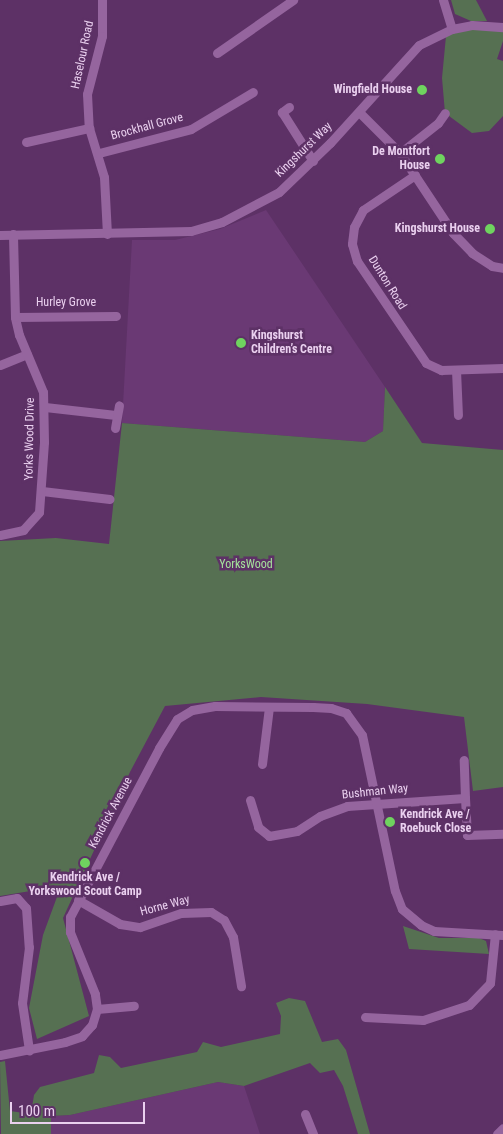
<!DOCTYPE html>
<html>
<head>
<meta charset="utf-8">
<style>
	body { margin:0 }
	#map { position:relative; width:503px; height:1134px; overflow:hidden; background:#5d3166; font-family:"Roboto Condensed",sans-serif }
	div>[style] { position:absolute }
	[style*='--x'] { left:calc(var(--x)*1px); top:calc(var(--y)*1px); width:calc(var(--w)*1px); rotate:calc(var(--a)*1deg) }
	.built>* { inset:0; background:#6a3974 }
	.green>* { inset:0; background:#567052 }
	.minor>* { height:9px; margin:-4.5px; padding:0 4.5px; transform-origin:4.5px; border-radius:4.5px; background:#95659e }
	.dots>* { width:14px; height:14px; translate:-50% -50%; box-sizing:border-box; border:2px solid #5d3166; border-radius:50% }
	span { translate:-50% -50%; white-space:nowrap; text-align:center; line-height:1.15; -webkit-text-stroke:5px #5d3166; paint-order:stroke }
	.street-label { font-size:12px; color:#ead0ef }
	.poi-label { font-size:12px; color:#ead0ef; font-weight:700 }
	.right { translate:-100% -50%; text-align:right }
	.left { translate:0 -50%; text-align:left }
	.park-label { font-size:12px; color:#a5e49b }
	.scale { position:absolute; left:10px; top:1102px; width:135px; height:22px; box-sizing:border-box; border:2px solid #ead0ef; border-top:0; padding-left:6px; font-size:15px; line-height:18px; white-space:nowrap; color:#ead0ef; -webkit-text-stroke:4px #5d3166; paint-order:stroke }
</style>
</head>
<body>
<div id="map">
	<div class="built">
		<div style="clip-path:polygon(266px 210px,385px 387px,383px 431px,365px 442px,122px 423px,132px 240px,175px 240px,220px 229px)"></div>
		<div style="clip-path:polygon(218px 1082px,244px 1086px,260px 1134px,51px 1134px,51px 1116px,70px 1115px)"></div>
	</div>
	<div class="green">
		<div style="clip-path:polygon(451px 0,476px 0,487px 21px,471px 21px,455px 14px)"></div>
		<div style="clip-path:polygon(503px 27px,503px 41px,497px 59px,503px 61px,503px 116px,489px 131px,472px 133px,445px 113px,442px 78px,446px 36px,452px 29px)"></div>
		<div style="clip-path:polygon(385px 387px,422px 443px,503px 450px,503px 787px,473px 791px,464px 717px,367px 704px,261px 697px,165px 706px,130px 772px,63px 918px,89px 1016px,37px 1039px,29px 1008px,43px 935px,61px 886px,0 896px,0 541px,56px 538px,109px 544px,122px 423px,365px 442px,383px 431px)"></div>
		<div style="clip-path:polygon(403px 926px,439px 938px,479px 938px,486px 941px,489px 954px,409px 949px)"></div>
		<div style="clip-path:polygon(289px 998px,305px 1001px,322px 1042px,338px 1039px,346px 1050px,370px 1134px,358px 1134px,343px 1086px,334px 1070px,320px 1073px,310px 1063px,244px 1086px,218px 1082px,70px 1115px,51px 1116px,51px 1134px,1px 1134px,0 1062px,5px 1061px,10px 1111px,31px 1114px,34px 1095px,40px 1087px,94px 1073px,99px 1055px,110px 1057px,121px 1068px,197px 1052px,203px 1042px,221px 1047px,280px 1034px,281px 1016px,276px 1003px)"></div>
	</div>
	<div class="minor">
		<div style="--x:102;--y:0;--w:36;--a:90"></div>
		<div style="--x:102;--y:36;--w:60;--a:104.5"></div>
		<div style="--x:87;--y:94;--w:34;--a:87"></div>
		<div style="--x:89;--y:128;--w:51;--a:73"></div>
		<div style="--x:104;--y:177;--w:57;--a:87"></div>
		<div style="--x:443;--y:0;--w:30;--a:73"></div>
		<div style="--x:217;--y:53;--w:93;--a:-34.9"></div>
		<div style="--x:289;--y:107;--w:9;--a:144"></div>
		<div style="--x:282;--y:112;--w:58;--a:57.7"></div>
		<div style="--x:359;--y:112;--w:58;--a:45"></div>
		<div style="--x:400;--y:153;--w:96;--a:56.5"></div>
		<div style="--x:453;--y:233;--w:28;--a:46"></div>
		<div style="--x:472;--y:253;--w:24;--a:33"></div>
		<div style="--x:492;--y:266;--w:11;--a:10"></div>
		<div style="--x:26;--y:142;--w:65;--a:-12.5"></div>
		<div style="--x:99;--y:153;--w:95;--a:-14.6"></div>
		<div style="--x:191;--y:129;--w:72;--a:-30.8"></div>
		<div style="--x:400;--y:153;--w:48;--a:-38.3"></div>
		<div style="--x:438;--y:123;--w:12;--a:-55"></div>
		<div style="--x:415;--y:175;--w:63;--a:146.1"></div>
		<div style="--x:363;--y:210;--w:19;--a:118"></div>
		<div style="--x:354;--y:227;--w:17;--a:97"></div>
		<div style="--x:352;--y:244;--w:18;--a:74"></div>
		<div style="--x:357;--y:261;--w:123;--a:55.9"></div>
		<div style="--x:426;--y:363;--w:17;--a:25"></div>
		<div style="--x:441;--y:370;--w:62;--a:-1.8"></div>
		<div style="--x:0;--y:235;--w:191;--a:-1.2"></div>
		<div style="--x:191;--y:231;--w:32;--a:-16"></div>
		<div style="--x:222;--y:222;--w:64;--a:-27.8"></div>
		<div style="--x:279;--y:192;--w:71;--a:-43.9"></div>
		<div style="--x:330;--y:143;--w:132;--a:-47.8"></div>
		<div style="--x:419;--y:45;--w:37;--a:-26"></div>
		<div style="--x:452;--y:29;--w:20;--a:-11"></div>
		<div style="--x:472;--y:25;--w:31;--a:4"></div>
		<div style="--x:15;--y:317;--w:101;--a:-0.6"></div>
		<div style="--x:0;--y:365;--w:29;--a:-22"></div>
		<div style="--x:456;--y:370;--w:45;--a:87.5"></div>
		<div style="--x:45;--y:407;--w:71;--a:6.4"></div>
		<div style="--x:115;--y:428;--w:23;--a:-80"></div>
		<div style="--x:42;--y:491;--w:68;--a:6.7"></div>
		<div style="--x:0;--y:535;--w:24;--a:-12"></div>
		<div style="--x:23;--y:530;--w:24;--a:-48"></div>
		<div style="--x:39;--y:512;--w:70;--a:-85.9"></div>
		<div style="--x:44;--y:442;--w:50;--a:-91.1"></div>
		<div style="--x:43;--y:392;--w:62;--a:-112.8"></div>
		<div style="--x:19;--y:335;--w:18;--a:-103"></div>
		<div style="--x:15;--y:317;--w:83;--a:-91.4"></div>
		<div style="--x:262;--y:764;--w:57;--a:-83"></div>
		<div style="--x:465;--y:798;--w:37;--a:87"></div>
		<div style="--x:467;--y:835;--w:36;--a:-2"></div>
		<div style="--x:250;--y:800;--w:28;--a:73"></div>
		<div style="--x:258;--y:827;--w:14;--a:39"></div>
		<div style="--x:269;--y:836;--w:28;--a:-10"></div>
		<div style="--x:297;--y:831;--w:27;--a:-33"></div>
		<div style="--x:320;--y:816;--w:29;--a:-20"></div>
		<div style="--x:347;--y:806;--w:118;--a:-3.9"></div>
		<div style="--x:465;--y:798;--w:38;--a:-92"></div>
		<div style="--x:78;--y:900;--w:48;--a:29.7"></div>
		<div style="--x:120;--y:924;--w:20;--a:9"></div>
		<div style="--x:140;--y:927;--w:43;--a:-18.9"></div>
		<div style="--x:181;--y:913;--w:30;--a:-2"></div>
		<div style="--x:211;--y:912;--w:15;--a:32"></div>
		<div style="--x:224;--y:920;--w:19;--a:62"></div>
		<div style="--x:233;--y:937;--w:50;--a:80.7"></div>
		<div style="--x:0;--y:901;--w:17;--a:-10"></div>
		<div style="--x:17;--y:898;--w:13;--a:48"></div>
		<div style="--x:26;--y:908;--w:39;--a:86"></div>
		<div style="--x:29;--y:947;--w:56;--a:97.1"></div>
		<div style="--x:22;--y:1003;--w:48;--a:81.5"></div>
		<div style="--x:97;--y:1009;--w:37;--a:-5"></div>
		<div style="--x:365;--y:1017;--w:58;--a:3"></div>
		<div style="--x:423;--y:1020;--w:48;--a:-18.1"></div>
		<div style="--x:469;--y:1005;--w:30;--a:-46"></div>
		<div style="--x:490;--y:983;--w:49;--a:-84.2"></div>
		<div style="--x:0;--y:1055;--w:66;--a:-11.3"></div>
		<div style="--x:65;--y:1042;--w:18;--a:-19"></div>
		<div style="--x:82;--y:1036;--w:15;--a:-48"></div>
		<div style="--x:92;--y:1025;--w:17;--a:-73"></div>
		<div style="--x:97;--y:1009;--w:15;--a:-98"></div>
		<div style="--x:95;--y:994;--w:67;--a:-112"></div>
		<div style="--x:70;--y:932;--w:15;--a:-90"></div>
		<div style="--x:70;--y:917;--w:191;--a:-62.2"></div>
		<div style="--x:159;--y:748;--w:34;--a:-58"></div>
		<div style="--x:177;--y:719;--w:17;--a:-31"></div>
		<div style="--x:192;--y:710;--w:23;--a:-10"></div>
		<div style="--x:215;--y:706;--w:98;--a:0.6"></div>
		<div style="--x:313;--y:707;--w:18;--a:3"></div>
		<div style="--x:331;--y:708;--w:16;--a:18"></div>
		<div style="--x:346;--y:713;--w:27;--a:54"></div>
		<div style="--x:362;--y:735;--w:159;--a:78.1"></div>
		<div style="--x:395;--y:891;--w:19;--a:69"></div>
		<div style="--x:402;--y:909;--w:25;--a:40"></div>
		<div style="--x:421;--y:925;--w:14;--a:25"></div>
		<div style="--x:434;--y:931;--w:69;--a:3.3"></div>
		<div style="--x:305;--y:1114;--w:22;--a:68"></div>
		<div style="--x:497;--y:1134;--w:8;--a:-45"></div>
	</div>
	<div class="dots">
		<div style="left:422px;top:90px;background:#6fd35f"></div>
		<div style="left:440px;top:159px;background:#6fd35f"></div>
		<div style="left:490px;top:229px;background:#6fd35f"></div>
		<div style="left:241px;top:343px;background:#6fd35f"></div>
		<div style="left:390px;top:822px;background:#6fd35f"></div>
		<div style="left:85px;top:863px;background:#6fd35f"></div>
	</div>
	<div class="street-label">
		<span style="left:83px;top:55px;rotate:-78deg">Haselour Road</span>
		<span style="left:147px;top:127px;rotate:-15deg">Brockhall Grove</span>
		<span style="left:304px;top:150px;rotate:-44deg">Kingshurst Way</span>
		<span style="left:387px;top:283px;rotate:58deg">Dunton Road</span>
		<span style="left:66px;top:303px">Hurley Grove</span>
		<span style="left:30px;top:439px;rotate:-89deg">Yorks Wood Drive</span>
		<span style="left:375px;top:792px;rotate:-6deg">Bushman Way</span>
		<span style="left:111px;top:813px;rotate:-62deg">Kendrick Avenue</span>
		<span style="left:165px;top:906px;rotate:-15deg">Horne Way</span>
	</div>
	<div class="poi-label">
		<span class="right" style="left:412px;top:90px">Wingfield House</span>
		<span class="right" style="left:430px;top:159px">De Montfort<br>House</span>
		<span class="right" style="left:480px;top:229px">Kingshurst House</span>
		<span class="left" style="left:251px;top:343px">Kingshurst<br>Children’s Centre</span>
		<span class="left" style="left:400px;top:822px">Kendrick Ave /<br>Roebuck Close</span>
		<span style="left:85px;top:885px">Kendrick Ave /<br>Yorkswood Scout Camp</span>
	</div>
	<div class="park-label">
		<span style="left:246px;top:565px">YorksWood</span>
	</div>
	<div class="scale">100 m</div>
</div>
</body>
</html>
